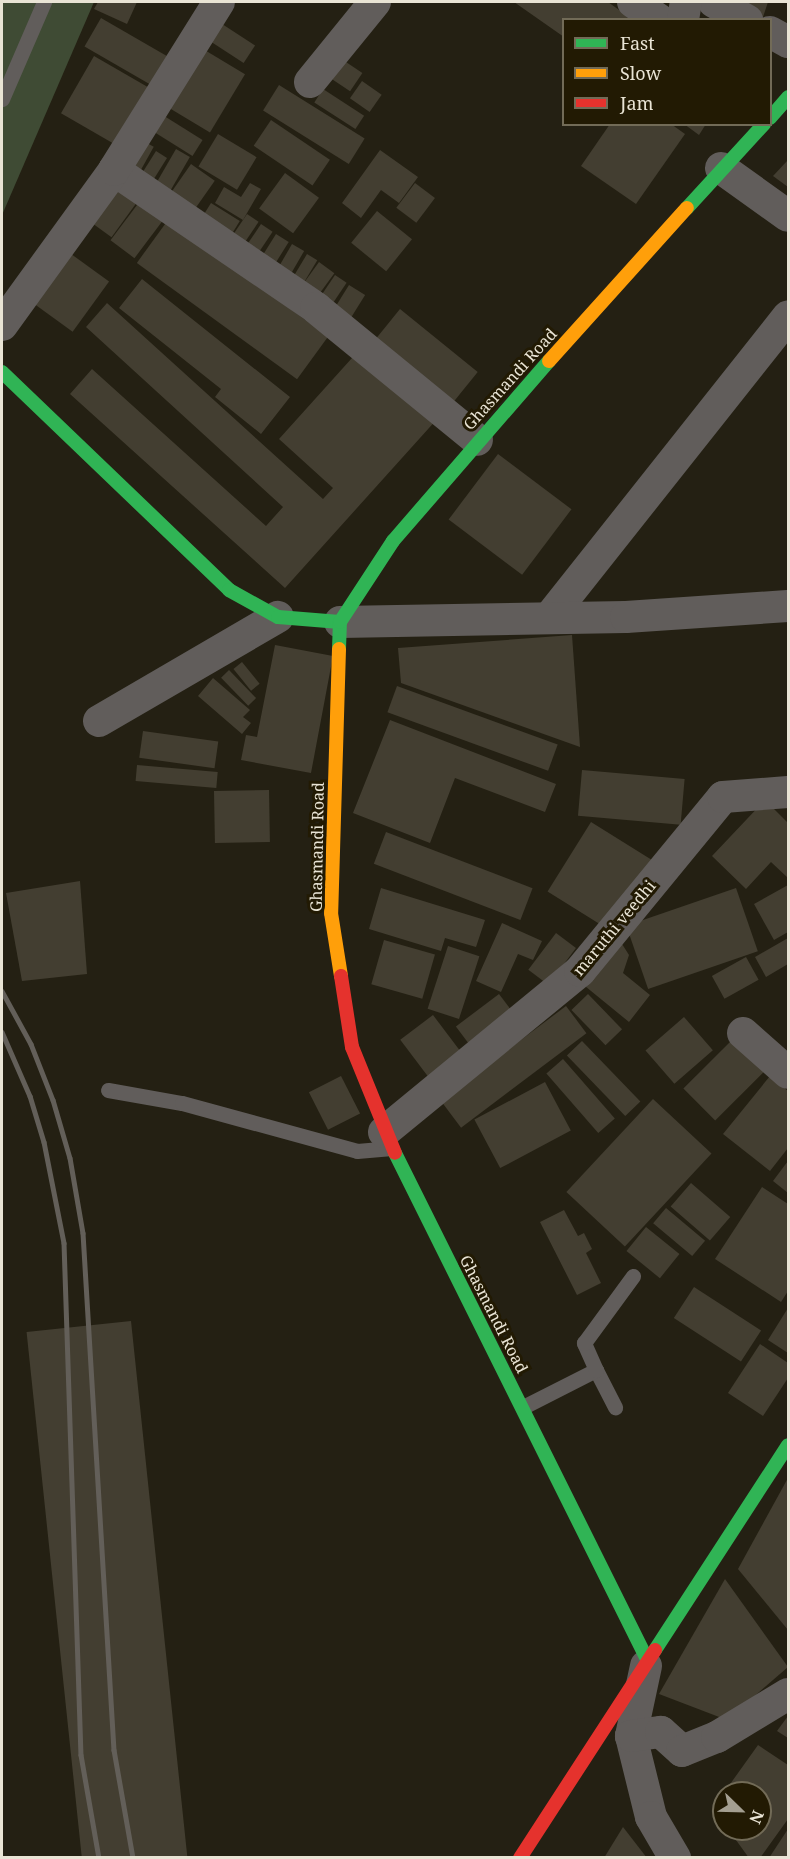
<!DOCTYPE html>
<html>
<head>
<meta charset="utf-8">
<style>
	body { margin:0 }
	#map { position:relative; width:790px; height:1859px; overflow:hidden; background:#242013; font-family:"Noto Serif",serif }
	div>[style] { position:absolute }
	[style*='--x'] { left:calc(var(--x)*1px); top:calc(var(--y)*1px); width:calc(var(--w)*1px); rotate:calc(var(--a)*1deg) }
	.green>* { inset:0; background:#3f4b34 }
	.building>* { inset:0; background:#433e31; transform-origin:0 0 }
	.lane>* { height:15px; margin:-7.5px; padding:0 7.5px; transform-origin:7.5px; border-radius:7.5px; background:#615d5b }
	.street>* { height:32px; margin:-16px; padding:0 16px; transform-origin:16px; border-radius:16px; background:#615d5b }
	.fast>* { height:14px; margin:-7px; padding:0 7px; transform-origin:7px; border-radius:7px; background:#30b455 }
	.slow>* { height:14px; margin:-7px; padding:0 7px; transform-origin:7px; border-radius:7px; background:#ff9f0a }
	.jam>* { height:14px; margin:-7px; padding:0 7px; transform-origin:7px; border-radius:7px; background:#e5322d }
	.rail>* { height:4.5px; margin:-2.25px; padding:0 2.25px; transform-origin:2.25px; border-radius:2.25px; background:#635f59 }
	span { translate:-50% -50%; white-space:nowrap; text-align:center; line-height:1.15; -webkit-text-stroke:6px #221a03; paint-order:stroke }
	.street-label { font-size:16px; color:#e9e4d5 }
	.frame { position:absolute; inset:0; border:3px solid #e9e4d5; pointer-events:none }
	.legend { position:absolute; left:562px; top:18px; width:210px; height:108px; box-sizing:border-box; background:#221a03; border:2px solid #726b57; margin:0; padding:8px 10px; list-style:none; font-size:18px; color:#e9e4d5 }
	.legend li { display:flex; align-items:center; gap:12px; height:30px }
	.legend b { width:30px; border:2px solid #726b57 }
	.north { position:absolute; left:712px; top:1781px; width:60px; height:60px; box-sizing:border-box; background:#221a03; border:2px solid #726b57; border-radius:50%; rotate:113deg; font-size:16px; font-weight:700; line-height:24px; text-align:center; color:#e9e4d5 }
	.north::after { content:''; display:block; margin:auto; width:21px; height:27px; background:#a49f91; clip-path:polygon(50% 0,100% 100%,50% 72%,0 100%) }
</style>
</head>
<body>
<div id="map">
	<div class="green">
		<div style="clip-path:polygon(2px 2px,94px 2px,2px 215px)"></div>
	</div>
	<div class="building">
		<div style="clip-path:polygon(98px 2px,137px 2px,127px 24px,94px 9px)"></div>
		<div style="clip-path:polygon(514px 2px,608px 2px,633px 20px,564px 20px,564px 37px)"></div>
		<div style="clip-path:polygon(720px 2px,768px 2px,762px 20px)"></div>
		<div style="left:101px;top:18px;width:86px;height:33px;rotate:30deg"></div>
		<div style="left:219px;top:22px;width:43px;height:21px;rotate:33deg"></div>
		<div style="left:203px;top:49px;width:49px;height:68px;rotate:31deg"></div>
		<div style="left:94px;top:56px;width:66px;height:66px;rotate:30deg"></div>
		<div style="left:340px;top:58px;width:27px;height:22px;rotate:34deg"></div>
		<div style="left:362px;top:81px;width:24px;height:21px;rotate:35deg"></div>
		<div style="left:279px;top:85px;width:101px;height:30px;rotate:32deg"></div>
		<div style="left:323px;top:89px;width:49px;height:16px;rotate:33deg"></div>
		<div style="left:161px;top:114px;width:49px;height:19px;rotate:32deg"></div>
		<div style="left:271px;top:120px;width:71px;height:31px;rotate:34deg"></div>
		<div style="clip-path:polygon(610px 124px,671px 124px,685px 134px,636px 204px,581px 166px)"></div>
		<div style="clip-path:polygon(684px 124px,706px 124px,699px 135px)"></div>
		<div style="left:218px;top:134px;width:45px;height:38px;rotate:31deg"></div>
		<div style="left:138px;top:138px;width:18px;height:28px;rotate:29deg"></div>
		<div style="left:176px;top:149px;width:16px;height:44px;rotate:30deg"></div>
		<div style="clip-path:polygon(380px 150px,418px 177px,399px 203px,381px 190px,361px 218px,342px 203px)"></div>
		<div style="left:156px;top:151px;width:13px;height:34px;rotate:32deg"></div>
		<div style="clip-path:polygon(788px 160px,788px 187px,773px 176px)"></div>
		<div style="left:191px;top:164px;width:29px;height:38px;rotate:35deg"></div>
		<div style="left:285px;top:173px;width:42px;height:44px;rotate:36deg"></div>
		<div style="left:117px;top:177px;width:31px;height:52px;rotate:36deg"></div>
		<div style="clip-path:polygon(250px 183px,261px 189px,243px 220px,215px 203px,224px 187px,241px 197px)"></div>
		<div style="left:415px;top:183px;width:25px;height:31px;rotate:37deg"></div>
		<div style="left:143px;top:197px;width:30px;height:54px;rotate:37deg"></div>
		<div style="left:211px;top:203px;width:34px;height:22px;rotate:32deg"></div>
		<div style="left:377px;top:211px;width:45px;height:41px;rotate:39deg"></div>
		<div style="left:247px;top:214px;width:14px;height:34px;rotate:34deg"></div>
		<div style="left:168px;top:220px;width:198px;height:53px;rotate:36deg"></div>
		<div style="left:261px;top:224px;width:14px;height:33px;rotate:34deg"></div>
		<div style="left:276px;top:234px;width:15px;height:31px;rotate:32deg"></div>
		<div style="left:292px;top:244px;width:14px;height:33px;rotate:30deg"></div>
		<div style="left:67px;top:251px;width:52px;height:62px;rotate:36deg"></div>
		<div style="left:307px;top:254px;width:12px;height:30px;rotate:31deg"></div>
		<div style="left:319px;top:262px;width:19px;height:32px;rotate:36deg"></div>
		<div style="left:335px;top:275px;width:14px;height:31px;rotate:34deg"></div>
		<div style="clip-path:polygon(142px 279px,290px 397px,261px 434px,215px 397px,221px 389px,119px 308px)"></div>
		<div style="left:349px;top:285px;width:19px;height:37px;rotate:32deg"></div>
		<div style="clip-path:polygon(107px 303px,323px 499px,333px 488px,279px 439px,361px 348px,438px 418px,285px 588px,70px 394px,92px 369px,266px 526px,283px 507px,86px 327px)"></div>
		<div style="left:400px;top:309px;width:100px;height:45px;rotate:39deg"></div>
		<div style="left:498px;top:454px;width:92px;height:82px;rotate:37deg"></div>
		<div style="clip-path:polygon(572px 635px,580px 747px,401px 683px,398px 648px)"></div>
		<div style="clip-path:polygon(275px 645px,333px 656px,311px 773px,241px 760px,246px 735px,257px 737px)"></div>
		<div style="left:242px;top:662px;width:28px;height:11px;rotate:51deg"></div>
		<div style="left:229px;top:670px;width:39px;height:11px;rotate:46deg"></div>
		<div style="clip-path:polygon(213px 678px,250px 710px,243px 717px,251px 723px,242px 734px,198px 696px)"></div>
		<div style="left:397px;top:686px;width:171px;height:28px;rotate:20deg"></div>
		<div style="clip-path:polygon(390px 720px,556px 784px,545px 812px,455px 778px,430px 843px,353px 813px)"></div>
		<div style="left:143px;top:731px;width:76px;height:27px;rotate:8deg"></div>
		<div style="left:137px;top:765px;width:81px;height:16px;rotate:5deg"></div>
		<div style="left:582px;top:770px;width:103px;height:46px;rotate:5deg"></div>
		<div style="left:269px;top:790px;width:52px;height:55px;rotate:89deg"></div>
		<div style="clip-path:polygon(765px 800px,788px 823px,788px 878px,771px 862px,746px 889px,712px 856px)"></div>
		<div style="left:591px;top:822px;width:78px;height:82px;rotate:32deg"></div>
		<div style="left:386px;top:832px;width:157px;height:34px;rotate:21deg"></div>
		<div style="clip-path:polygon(80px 881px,87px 974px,22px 981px,6px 893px)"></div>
		<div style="clip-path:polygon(788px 885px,788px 932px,774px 940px,754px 904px)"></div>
		<div style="clip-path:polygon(381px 888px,485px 920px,476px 947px,445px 938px,441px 951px,369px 929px)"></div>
		<div style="left:736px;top:888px;width:67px;height:116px;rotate:71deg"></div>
		<div style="clip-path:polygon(502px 923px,542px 941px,533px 960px,518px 954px,501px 992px,476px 981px)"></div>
		<div style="left:556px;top:933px;width:25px;height:46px;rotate:37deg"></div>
		<div style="clip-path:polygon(617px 936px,629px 955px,623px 973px,650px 995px,629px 1022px,580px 982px)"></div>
		<div style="clip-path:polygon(788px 938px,788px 964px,766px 977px,755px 957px)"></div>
		<div style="left:384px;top:940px;width:53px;height:46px;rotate:16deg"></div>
		<div style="left:448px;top:946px;width:33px;height:66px;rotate:18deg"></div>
		<div style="left:746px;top:957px;width:26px;height:39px;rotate:61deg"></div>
		<div style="left:499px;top:994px;width:30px;height:54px;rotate:53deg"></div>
		<div style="left:588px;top:994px;width:49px;height:23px;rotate:46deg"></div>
		<div style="left:566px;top:1006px;width:34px;height:157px;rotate:53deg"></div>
		<div style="left:433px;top:1015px;width:53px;height:41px;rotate:53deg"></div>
		<div style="left:684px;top:1017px;width:44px;height:51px;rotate:49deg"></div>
		<div style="left:735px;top:1037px;width:45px;height:73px;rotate:45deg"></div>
		<div style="left:582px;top:1041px;width:84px;height:21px;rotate:46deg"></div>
		<div style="left:563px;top:1059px;width:79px;height:22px;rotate:49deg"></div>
		<div style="left:341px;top:1076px;width:42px;height:36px;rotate:63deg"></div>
		<div style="clip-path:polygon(770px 1076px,788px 1091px,788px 1148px,770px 1171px,723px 1134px)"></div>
		<div style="left:545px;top:1082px;width:55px;height:80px;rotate:62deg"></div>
		<div style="left:653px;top:1099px;width:80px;height:127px;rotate:43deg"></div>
		<div style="clip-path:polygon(788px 1161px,788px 1193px,773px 1181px)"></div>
		<div style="left:691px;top:1183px;width:52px;height:31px;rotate:41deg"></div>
		<div style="clip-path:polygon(762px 1187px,788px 1204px,788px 1291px,781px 1302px,715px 1259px)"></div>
		<div style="left:666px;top:1208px;width:51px;height:20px;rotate:40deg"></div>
		<div style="clip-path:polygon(564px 1210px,578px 1236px,584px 1233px,592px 1249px,586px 1253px,601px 1283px,577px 1295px,540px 1222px)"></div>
		<div style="left:646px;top:1227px;width:43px;height:31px;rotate:39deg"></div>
		<div style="left:694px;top:1287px;width:80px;height:37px;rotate:33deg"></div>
		<div style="clip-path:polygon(788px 1308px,788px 1353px,768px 1340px)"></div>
		<div style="left:131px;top:1321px;width:540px;height:105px;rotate:84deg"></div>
		<div style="clip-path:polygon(760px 1344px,788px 1363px,788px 1378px,763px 1416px,728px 1393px)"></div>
		<div style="clip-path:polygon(788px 1478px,788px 1630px,738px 1569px)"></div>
		<div style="clip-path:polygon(725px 1579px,788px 1667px,727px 1720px,659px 1694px)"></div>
		<div style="clip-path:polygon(788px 1716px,788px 1738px,777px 1731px)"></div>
		<div style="clip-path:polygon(758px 1745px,788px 1765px,788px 1819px,760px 1858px,749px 1858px,728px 1829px,760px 1829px,760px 1793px,724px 1793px,724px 1823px,713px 1808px)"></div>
		<div style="clip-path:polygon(623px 1827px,647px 1858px,604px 1858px)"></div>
		<div style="clip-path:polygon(788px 1829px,788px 1858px,769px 1858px)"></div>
	</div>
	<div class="lane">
		<div style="--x:2;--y:99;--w:106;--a:-66.6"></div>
		<div style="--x:108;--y:1090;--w:75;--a:10"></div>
		<div style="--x:182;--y:1103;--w:181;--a:15.3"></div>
		<div style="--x:357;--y:1151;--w:35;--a:-5"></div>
		<div style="--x:596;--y:1370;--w:42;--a:62.8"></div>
		<div style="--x:523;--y:1407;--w:82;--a:-26.9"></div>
		<div style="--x:596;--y:1370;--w:30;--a:-114"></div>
		<div style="--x:584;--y:1343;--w:83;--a:-53.8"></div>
	</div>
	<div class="street">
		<div style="--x:633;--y:2;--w:32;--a:34"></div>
		<div style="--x:714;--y:2;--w:38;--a:29"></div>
		<div style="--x:683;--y:20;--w:18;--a:-81"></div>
		<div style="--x:770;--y:32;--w:21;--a:29"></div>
		<div style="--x:310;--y:82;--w:103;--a:-50.9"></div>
		<div style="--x:721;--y:168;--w:82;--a:35.6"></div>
		<div style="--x:114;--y:170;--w:245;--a:34.3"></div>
		<div style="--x:316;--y:308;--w:208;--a:39.3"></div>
		<div style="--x:2;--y:325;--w:191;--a:-54.1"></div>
		<div style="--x:114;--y:170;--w:198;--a:-58"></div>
		<div style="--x:549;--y:618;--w:385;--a:-51.6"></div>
		<div style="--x:340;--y:622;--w:286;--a:-1"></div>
		<div style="--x:626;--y:617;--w:162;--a:-3.9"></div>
		<div style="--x:99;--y:721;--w:207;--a:-30.2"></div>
		<div style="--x:743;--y:1033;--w:60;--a:41.6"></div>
		<div style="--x:384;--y:1132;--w:254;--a:-39.4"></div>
		<div style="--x:580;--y:971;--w:225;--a:-50.6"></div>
		<div style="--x:723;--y:797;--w:65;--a:-4.4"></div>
		<div style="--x:646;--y:1666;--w:72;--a:102.1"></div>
		<div style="--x:631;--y:1736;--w:83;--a:76.1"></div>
		<div style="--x:651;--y:1817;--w:48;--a:59.7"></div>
		<div style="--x:631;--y:1736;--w:30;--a:-8"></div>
		<div style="--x:661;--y:1732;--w:28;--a:42"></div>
		<div style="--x:682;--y:1751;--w:38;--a:-22"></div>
		<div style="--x:717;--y:1737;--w:83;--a:-31.2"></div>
	</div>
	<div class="fast">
		<div style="--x:770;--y:118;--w:28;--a:-49"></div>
		<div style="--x:687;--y:208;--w:114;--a:-47.5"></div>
		<div style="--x:2;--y:372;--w:315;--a:43.8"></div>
		<div style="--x:229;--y:590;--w:56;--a:28.9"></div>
		<div style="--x:278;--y:617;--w:62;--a:4.6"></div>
		<div style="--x:339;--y:649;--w:27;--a:-88"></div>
		<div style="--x:340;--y:622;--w:97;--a:-56.8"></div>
		<div style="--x:393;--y:541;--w:238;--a:-49.1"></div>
		<div style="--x:395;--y:1153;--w:565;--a:63.53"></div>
		<div style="--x:655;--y:1650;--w:244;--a:-57"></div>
	</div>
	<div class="slow">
		<div style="--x:549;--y:361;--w:206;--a:-48"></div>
		<div style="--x:339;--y:649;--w:264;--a:91.7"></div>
		<div style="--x:331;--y:913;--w:64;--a:81"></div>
	</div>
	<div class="jam">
		<div style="--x:341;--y:976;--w:72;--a:81.2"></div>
		<div style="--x:352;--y:1047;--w:114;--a:67.9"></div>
		<div style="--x:520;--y:1858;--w:248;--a:-57"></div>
	</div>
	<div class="rail">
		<div style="--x:2;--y:991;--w:60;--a:61.3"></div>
		<div style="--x:31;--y:1044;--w:60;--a:68.6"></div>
		<div style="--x:53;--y:1100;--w:60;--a:73.7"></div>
		<div style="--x:70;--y:1158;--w:76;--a:80.2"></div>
		<div style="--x:83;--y:1233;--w:518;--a:86.57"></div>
		<div style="--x:114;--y:1750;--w:110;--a:80"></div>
		<div style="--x:2;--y:1032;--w:70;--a:66.4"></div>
		<div style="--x:30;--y:1096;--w:48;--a:73.1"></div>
		<div style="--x:44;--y:1142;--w:103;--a:78.8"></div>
		<div style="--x:64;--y:1243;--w:512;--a:88.1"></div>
		<div style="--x:81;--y:1755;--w:105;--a:80.1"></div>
	</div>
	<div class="street-label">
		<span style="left:510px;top:379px;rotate:-48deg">Ghasmandi Road</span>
		<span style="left:317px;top:847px;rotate:-89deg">Ghasmandi Road</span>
		<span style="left:614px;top:928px;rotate:-50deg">maruthi veedhi</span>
		<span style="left:494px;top:1314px;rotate:63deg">Ghasmandi Road</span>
	</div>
	<div class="frame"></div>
	<ul class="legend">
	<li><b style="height:8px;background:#30b455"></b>Fast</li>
	<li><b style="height:8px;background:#ff9f0a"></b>Slow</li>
	<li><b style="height:8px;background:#e5322d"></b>Jam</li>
	</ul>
	<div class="north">N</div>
</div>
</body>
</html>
